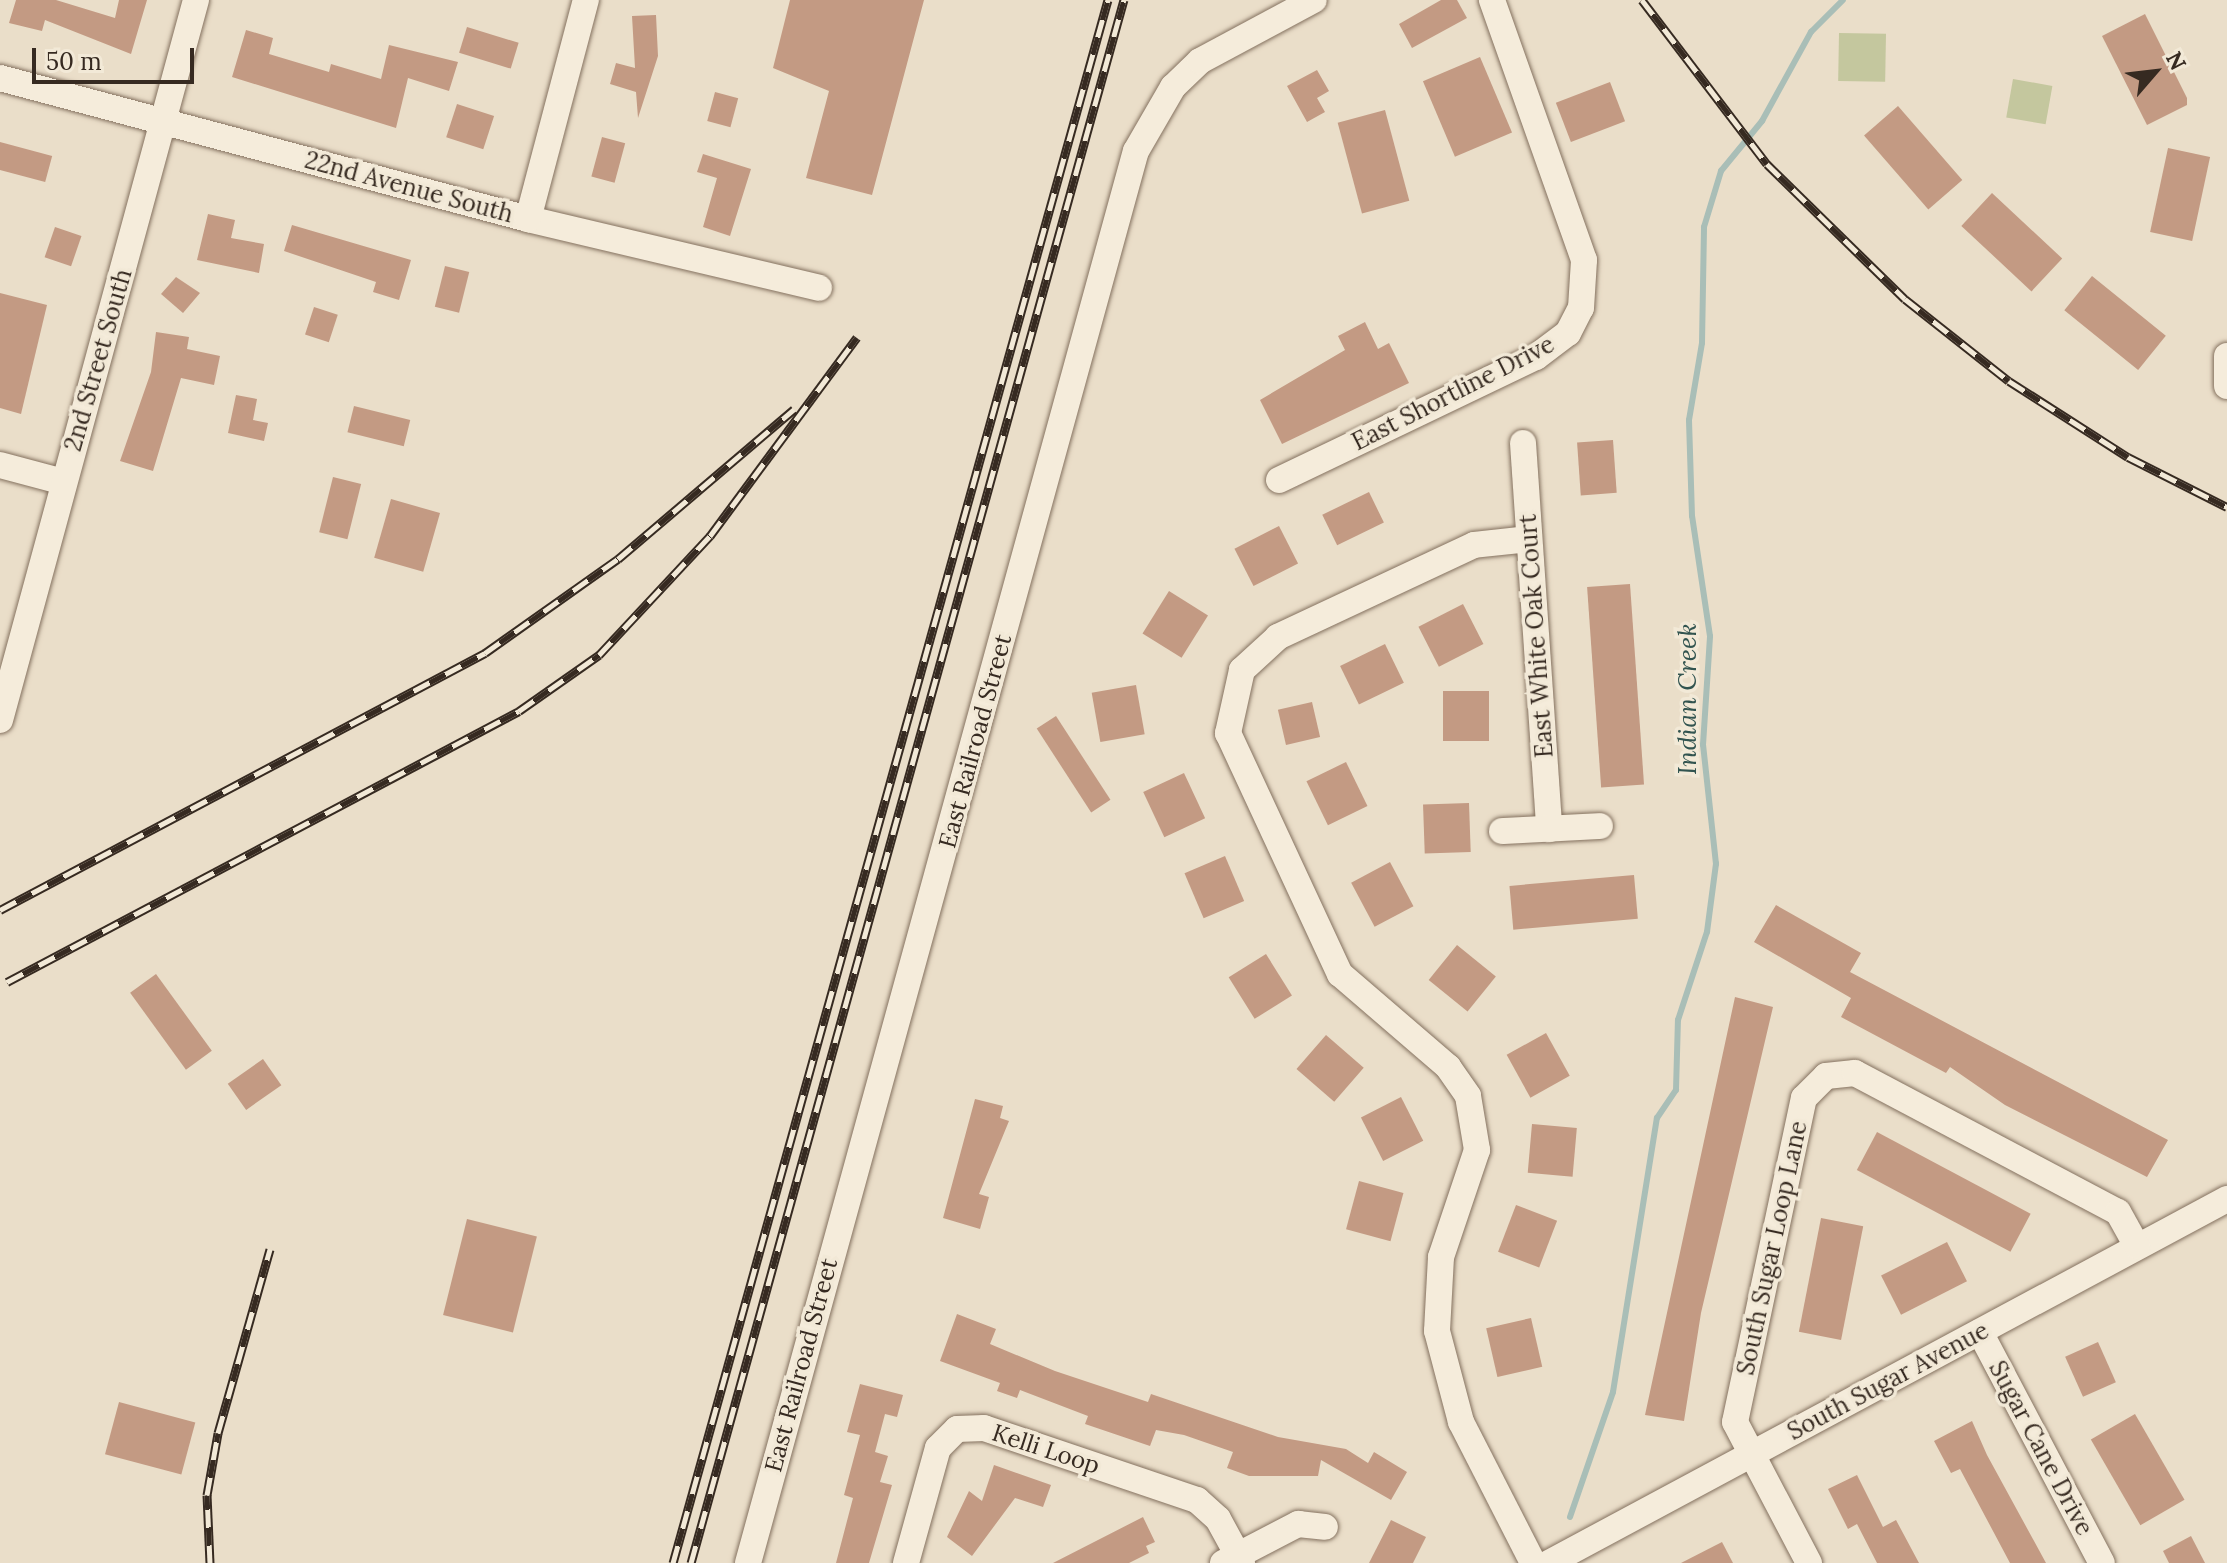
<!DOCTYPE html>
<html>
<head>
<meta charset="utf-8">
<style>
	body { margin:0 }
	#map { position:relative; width:2227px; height:1563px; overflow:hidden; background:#eadec9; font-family:Lora,serif }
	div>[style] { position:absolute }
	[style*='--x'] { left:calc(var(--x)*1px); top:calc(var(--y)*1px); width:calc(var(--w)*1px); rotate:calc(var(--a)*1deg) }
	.green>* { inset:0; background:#c4c79e; transform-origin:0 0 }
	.stream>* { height:6px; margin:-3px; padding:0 3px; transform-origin:3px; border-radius:3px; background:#a9beb7 }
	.building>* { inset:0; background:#c39a83; transform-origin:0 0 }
	.roads { filter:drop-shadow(0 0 2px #84715f) drop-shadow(0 0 2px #84715f) }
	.minor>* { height:26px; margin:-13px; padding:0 13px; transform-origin:13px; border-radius:13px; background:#f5ecdb }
	.rail>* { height:9px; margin-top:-4.5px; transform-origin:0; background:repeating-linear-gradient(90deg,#f2e9d7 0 18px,#362a21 0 36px); box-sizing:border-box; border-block:2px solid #362a21 }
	span { translate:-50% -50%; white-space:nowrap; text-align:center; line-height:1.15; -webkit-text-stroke:7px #f2e9d7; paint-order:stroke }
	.street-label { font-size:24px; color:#362a21 }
	.water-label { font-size:26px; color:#325450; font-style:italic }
	.north { position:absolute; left:2115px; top:32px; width:80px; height:80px; -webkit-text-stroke:6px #f2e9d7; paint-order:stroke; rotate:62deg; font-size:22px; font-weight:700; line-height:32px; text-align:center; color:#362a21 }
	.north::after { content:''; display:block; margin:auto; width:28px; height:36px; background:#362a21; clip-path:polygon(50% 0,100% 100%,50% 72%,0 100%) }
	.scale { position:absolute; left:32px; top:48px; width:162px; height:36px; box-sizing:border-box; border:4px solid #362a21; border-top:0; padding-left:10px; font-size:24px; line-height:28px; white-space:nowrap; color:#362a21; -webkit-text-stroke:6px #f2e9d7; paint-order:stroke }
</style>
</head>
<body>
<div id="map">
	<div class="green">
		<div style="left:1839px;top:33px;width:47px;height:48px;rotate:1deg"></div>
		<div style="left:2013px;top:79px;width:40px;height:39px;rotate:10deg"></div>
	</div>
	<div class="stream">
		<div style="--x:1570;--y:1517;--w:132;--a:-71"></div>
		<div style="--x:1613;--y:1392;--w:278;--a:-80.9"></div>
		<div style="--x:1657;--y:1118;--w:34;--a:-56"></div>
		<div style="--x:1676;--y:1090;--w:70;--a:-88.4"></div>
		<div style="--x:1678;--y:1020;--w:93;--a:-71.8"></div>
		<div style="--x:1707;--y:932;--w:69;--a:-82.5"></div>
		<div style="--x:1716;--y:864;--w:120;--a:-96.2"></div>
		<div style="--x:1703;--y:745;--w:109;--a:-86.3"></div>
		<div style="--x:1710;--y:636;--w:121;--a:-98.5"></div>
		<div style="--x:1692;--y:516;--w:96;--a:-91.8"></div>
		<div style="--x:1689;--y:420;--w:78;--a:-80.4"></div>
		<div style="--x:1702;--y:343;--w:116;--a:-89"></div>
		<div style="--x:1704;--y:227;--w:59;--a:-73.1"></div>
		<div style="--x:1721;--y:171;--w:65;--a:-50.6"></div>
		<div style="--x:1762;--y:121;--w:102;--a:-61.2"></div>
		<div style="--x:1811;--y:32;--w:45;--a:-45"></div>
	</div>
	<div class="building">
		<div style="clip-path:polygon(16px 0,56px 0,115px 18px,119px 0,147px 0,131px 54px,45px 20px,42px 31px,9px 23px)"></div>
		<div style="clip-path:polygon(790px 0,924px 0,872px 195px,806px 178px,829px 91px,773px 68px)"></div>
		<div style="clip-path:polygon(1441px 0,1457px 0,1467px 18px,1412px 48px,1399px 24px)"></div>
		<div style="clip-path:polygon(2145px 14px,2187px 98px,2187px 105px,2147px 125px,2102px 36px)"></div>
		<div style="clip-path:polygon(656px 15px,658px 56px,638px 118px,636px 92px,610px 84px,616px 63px,635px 68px,632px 16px)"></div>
		<div style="left:467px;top:27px;width:54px;height:27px;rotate:17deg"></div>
		<div style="clip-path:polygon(246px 30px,273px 38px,269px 54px,329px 72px,331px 64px,381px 79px,389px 45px,458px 62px,449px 91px,408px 78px,396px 128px,232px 77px)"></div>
		<div style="left:1480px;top:57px;width:82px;height:62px;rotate:67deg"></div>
		<div style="clip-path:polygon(1317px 70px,1329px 91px,1317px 98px,1325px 112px,1307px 122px,1287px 86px)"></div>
		<div style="left:1610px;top:82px;width:42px;height:58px;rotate:69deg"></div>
		<div style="left:715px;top:92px;width:24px;height:30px;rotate:15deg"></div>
		<div style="left:457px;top:104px;width:39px;height:35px;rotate:18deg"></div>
		<div style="left:1898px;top:106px;width:98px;height:45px;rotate:49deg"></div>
		<div style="left:1385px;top:110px;width:94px;height:49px;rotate:75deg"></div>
		<div style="left:602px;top:137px;width:24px;height:41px;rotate:15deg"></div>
		<div style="left:0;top:142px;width:54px;height:27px;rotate:15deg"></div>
		<div style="left:2168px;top:148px;width:43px;height:86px;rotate:12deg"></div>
		<div style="clip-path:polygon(703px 154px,751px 169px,730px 236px,703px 227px,717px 178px,697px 172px)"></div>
		<div style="left:1992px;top:193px;width:96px;height:45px;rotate:43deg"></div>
		<div style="clip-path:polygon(208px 214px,235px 220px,231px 238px,264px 244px,259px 273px,197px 260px)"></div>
		<div style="clip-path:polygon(292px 225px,411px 260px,399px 300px,373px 292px,376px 282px,284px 251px)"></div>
		<div style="left:55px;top:227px;width:28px;height:32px;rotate:19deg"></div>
		<div style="left:445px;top:266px;width:25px;height:42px;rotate:14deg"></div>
		<div style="left:2092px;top:276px;width:95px;height:44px;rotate:39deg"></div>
		<div style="clip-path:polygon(176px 277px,200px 293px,183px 313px,161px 294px)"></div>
		<div style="clip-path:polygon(0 293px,47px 305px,21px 414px,0 408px)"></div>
		<div style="left:314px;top:307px;width:25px;height:29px;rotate:18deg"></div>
		<div style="clip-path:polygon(1365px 322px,1378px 349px,1389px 343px,1409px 383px,1282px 444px,1260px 400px,1345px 350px,1338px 336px)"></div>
		<div style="clip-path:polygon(156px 332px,189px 337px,187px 349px,220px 356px,214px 385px,181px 378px,153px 471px,120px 461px,151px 372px)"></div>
		<div style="clip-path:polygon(236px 395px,257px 399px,253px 420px,268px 423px,264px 441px,228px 433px)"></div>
		<div style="left:354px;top:406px;width:58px;height:27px;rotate:14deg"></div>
		<div style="left:1613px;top:440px;width:53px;height:36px;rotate:86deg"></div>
		<div style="left:333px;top:477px;width:29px;height:57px;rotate:14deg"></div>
		<div style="left:1369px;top:492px;width:34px;height:52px;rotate:64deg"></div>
		<div style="left:391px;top:499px;width:51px;height:61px;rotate:16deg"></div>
		<div style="left:1279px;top:526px;width:42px;height:50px;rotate:63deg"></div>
		<div style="left:1630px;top:584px;width:201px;height:43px;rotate:86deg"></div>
		<div style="left:1169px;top:591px;width:46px;height:50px;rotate:32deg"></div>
		<div style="left:1463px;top:604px;width:45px;height:50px;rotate:63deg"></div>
		<div style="left:1385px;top:644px;width:43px;height:50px;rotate:64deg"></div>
		<div style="left:1136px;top:685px;width:50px;height:45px;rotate:80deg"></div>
		<div style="left:1489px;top:691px;width:50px;height:46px;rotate:90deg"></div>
		<div style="left:1312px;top:702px;width:36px;height:35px;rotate:77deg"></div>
		<div style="left:1056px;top:716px;width:100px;height:23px;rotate:57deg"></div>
		<div style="left:1346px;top:762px;width:49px;height:44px;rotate:64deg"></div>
		<div style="left:1184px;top:773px;width:50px;height:45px;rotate:65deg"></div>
		<div style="left:1469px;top:803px;width:49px;height:46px;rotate:88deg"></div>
		<div style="left:1225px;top:856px;width:49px;height:44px;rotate:67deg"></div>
		<div style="left:1390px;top:862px;width:50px;height:44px;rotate:62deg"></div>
		<div style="left:1634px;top:875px;width:44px;height:125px;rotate:85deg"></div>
		<div style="clip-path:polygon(1776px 905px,1861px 953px,1850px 972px,2168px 1140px,2147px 1177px,2005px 1105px,1950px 1067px,1946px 1073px,1841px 1017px,1851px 998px,1754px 942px)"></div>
		<div style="left:1457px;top:945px;width:50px;height:45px;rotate:39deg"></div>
		<div style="left:1266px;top:954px;width:49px;height:44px;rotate:58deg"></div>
		<div style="left:156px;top:974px;width:95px;height:32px;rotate:54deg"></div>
		<div style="clip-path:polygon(1735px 997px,1773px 1007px,1701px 1313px,1684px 1421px,1645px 1415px)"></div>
		<div style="left:1546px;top:1033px;width:49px;height:45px;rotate:61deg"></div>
		<div style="left:1326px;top:1035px;width:50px;height:45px;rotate:41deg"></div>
		<div style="left:263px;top:1059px;width:32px;height:43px;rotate:55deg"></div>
		<div style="left:1401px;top:1097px;width:49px;height:45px;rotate:63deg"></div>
		<div style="clip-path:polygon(975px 1099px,1003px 1106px,1000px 1118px,1009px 1121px,979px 1194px,989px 1197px,980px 1229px,943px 1218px)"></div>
		<div style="left:1532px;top:1124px;width:45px;height:49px;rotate:5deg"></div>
		<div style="left:1877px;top:1132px;width:174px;height:43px;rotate:28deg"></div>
		<div style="left:1359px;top:1181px;width:46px;height:50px;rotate:15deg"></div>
		<div style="left:1516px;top:1205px;width:44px;height:50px;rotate:21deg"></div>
		<div style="left:1821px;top:1218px;width:43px;height:116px;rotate:11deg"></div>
		<div style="left:467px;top:1219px;width:72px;height:99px;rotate:14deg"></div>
		<div style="left:1947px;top:1242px;width:44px;height:74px;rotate:63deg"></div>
		<div style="clip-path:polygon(957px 1314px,996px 1329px,990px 1344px,1055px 1371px,1148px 1402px,1151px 1394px,1278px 1437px,1346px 1449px,1368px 1463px,1374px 1452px,1407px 1472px,1391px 1500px,1321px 1460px,1318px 1476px,1249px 1476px,1227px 1468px,1233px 1452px,1184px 1435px,1156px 1430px,1150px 1446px,1085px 1424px,1088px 1416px,1020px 1390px,1017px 1398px,997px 1391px,1000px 1383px,940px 1361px)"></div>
		<div style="left:1531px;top:1318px;width:50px;height:46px;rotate:77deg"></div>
		<div style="left:2098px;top:1342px;width:44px;height:36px;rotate:66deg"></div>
		<div style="clip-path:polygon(860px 1384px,903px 1395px,897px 1417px,885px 1414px,875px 1452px,888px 1456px,880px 1482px,892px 1485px,869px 1563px,836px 1563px,853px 1498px,844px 1495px,860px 1435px,847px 1432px)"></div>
		<div style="left:119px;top:1402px;width:79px;height:54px;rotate:15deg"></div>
		<div style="left:2135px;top:1414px;width:99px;height:51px;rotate:60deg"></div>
		<div style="clip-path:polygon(1972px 1421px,1987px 1455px,2046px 1563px,2010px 1563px,1960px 1469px,1951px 1473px,1934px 1441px)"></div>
		<div style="clip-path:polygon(994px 1465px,1051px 1485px,1043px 1507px,1015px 1498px,972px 1556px,947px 1537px,969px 1491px,982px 1501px)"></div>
		<div style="clip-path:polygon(1857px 1475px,1883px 1527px,1896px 1520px,1919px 1563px,1877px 1563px,1857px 1524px,1848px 1529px,1828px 1489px)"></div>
		<div style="clip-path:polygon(1143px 1517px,1155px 1542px,1146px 1546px,1149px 1553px,1129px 1563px,1053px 1563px)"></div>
		<div style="clip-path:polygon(1391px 1520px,1426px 1537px,1413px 1563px,1369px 1563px)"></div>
		<div style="clip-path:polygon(2191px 1536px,2205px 1563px,2169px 1563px,2163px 1551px)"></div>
		<div style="clip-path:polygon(1722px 1542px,1733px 1563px,1681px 1563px)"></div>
	</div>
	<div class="roads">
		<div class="minor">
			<div style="--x:0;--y:78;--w:547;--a:14.95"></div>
			<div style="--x:528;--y:219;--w:299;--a:13.3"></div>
			<div style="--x:528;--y:219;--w:227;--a:-75.2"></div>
			<div style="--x:2227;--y:356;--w:30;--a:90"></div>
			<div style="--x:1523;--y:443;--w:387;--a:86.1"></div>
			<div style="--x:0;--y:465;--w:66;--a:14.9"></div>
			<div style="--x:1279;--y:480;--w:285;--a:-25.6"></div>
			<div style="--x:1536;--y:357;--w:40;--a:-37"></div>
			<div style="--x:1568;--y:333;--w:28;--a:-63"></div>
			<div style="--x:1581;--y:308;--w:48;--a:-86.4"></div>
			<div style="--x:1584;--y:260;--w:276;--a:-109.5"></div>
			<div style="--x:1529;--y:539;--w:55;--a:173.8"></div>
			<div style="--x:1474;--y:545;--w:217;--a:154.9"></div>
			<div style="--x:1278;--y:637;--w:49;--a:137.5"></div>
			<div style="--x:1242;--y:670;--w:65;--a:102.5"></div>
			<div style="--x:1228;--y:733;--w:266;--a:65.1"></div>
			<div style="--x:1340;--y:974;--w:143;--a:40.7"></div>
			<div style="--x:1448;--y:1067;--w:35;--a:55"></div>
			<div style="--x:1468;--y:1096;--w:55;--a:80.5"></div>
			<div style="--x:1477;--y:1150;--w:113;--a:108.6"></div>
			<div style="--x:1441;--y:1257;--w:74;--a:93.1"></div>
			<div style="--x:1437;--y:1331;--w:94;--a:75.2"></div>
			<div style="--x:1461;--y:1422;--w:158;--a:62.9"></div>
			<div style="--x:0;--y:720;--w:746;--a:-74.77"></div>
			<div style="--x:1502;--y:831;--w:98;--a:-2.9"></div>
			<div style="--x:1980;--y:1332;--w:261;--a:62.2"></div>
			<div style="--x:748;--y:1563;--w:1464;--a:-74.64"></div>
			<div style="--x:1136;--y:151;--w:74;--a:-60"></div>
			<div style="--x:1173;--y:87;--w:37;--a:-44"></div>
			<div style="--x:1200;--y:61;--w:129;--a:-28.2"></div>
			<div style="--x:906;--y:1563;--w:119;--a:-74.5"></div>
			<div style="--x:938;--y:1448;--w:27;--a:-45"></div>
			<div style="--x:957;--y:1429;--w:27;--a:-2"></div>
			<div style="--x:984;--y:1428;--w:225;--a:18.7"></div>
			<div style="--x:1197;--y:1500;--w:28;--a:42"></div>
			<div style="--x:1218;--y:1519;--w:50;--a:61.4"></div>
			<div style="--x:1223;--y:1563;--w:85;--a:-27.5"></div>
			<div style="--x:1298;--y:1524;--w:27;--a:6"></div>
			<div style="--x:1549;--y:1563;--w:770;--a:-28.23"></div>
			<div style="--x:1809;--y:1563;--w:159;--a:-117.7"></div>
			<div style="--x:1735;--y:1422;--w:331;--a:-78"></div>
			<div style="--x:1804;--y:1098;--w:31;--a:-45"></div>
			<div style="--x:1826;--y:1076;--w:29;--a:-6"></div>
			<div style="--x:1855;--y:1073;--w:297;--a:27.9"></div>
			<div style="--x:2118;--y:1212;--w:39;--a:61"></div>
		</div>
	</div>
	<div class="rail">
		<div style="--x:1642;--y:0;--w:206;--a:52.7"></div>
		<div style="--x:1767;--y:164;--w:193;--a:44.4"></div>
		<div style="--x:1905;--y:299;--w:132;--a:38.3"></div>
		<div style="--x:2009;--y:381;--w:141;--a:32.6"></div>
		<div style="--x:2128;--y:457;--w:111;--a:26.8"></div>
		<div style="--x:0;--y:910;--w:549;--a:-27.92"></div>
		<div style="--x:485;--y:653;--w:163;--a:-35.3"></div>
		<div style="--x:618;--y:559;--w:231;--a:-40.4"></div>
		<div style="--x:7;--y:982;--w:579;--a:-27.89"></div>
		<div style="--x:519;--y:711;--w:98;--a:-35"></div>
		<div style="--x:599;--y:655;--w:163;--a:-47"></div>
		<div style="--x:710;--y:536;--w:247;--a:-53.5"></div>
		<div style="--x:210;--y:1563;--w:68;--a:-92.5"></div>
		<div style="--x:207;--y:1495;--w:63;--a:-79.9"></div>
		<div style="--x:218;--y:1433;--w:191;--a:-74.2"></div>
		<div style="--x:673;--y:1563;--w:1622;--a:-74.45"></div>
		<div style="--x:691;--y:1563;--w:1622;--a:-74.52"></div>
	</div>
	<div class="street-label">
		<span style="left:409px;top:187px;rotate:15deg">22nd Avenue South</span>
		<span style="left:98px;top:360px;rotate:-74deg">2nd Street South</span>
		<span style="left:1453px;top:393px;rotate:-27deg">East Shortline Drive</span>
		<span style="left:1536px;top:636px;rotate:-94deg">East White Oak Court</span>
		<span style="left:975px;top:741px;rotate:-75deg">East Railroad Street</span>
		<span style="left:1772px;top:1248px;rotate:-78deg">South Sugar Loop Lane</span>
		<span style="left:801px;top:1365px;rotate:-75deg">East Railroad Street</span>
		<span style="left:1888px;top:1381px;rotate:-28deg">South Sugar Avenue</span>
		<span style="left:2041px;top:1448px;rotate:62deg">Sugar Cane Drive</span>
		<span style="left:1046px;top:1449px;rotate:18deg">Kelli Loop</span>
	</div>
	<div class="water-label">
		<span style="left:1687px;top:699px;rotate:-90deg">Indian Creek</span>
	</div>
	<div class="north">N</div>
	<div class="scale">50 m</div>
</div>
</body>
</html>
